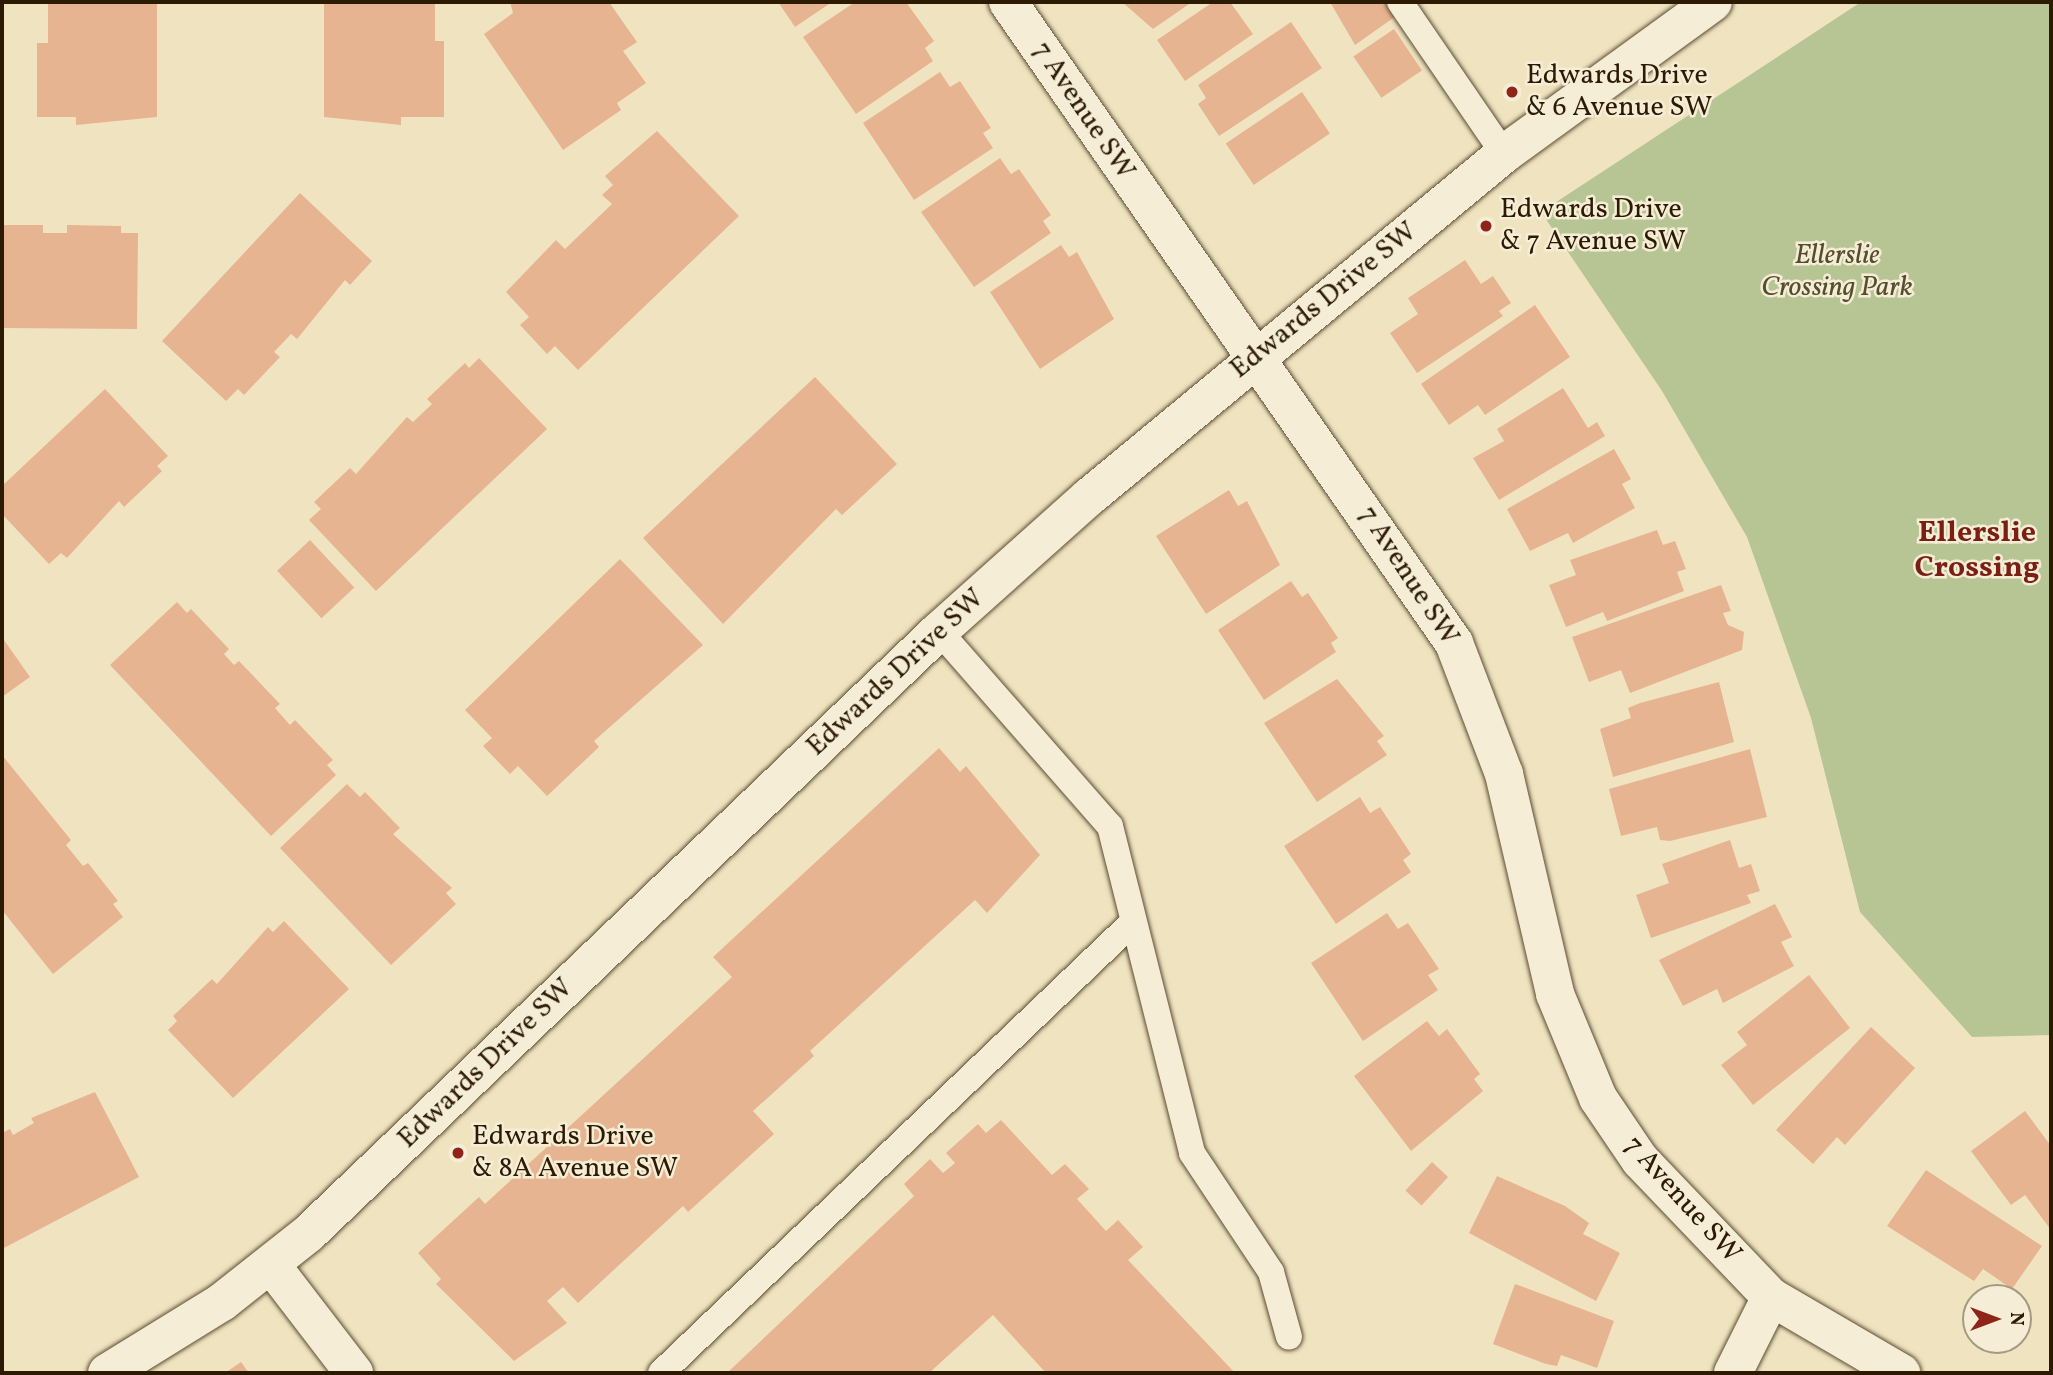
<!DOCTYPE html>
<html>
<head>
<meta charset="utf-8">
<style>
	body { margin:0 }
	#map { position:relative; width:2053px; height:1375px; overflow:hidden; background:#f0e4c0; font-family:Vollkorn,serif }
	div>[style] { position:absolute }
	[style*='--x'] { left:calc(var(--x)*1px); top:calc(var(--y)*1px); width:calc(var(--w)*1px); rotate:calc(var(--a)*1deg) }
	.green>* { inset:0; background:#b7c595 }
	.building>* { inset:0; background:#e7b491; transform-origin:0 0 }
	.roads { filter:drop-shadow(0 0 2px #5d4c32) drop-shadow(0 0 2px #5d4c32) }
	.service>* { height:26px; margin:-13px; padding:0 13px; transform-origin:13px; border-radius:13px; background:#f5edd6 }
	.minor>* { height:38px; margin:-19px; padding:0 19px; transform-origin:19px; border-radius:19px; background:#f5edd6 }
	.tertiary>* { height:38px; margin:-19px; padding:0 19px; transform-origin:19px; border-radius:19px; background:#f5edd6 }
	.dots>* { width:19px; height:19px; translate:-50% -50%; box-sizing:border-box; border:4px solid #f5edd6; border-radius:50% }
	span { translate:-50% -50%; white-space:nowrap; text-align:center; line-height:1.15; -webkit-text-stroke:5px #f5edd6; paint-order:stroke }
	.poi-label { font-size:28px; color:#2c1a03 }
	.left { translate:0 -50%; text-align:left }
	.street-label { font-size:28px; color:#2c1a03 }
	.park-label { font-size:28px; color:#564d2f; font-style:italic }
	.neighbourhood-label { font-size:30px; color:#7a1f14; font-weight:700 }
	.frame { position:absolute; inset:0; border:4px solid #2c1a03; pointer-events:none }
	.north { position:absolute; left:1962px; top:1284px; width:70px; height:70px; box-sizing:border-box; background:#f5edd6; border:2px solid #a59982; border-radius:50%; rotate:90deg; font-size:19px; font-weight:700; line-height:28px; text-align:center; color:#2c1a03 }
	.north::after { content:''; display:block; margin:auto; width:24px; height:32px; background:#8f2418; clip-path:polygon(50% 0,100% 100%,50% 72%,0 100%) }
</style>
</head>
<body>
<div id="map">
	<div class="green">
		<div style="clip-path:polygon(1861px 2px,2051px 2px,2051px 1035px,1972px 1037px,1860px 912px,1811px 718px,1747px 537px,1662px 391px,1541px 212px)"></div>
	</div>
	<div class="building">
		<div style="clip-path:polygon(48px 2px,157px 2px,157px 117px,76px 125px,76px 117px,37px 117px,37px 43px,48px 43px)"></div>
		<div style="clip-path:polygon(324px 2px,435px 2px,435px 41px,444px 41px,444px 117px,401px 117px,401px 125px,324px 117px)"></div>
		<div style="clip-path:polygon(510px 2px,609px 2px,637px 42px,623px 51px,646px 83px,617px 103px,621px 110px,563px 150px,484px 34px,513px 13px)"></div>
		<div style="clip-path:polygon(778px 2px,832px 2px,795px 27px)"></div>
		<div style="clip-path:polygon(855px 2px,906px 2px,934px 41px,925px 48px,933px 61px,856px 114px,803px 37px)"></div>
		<div style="clip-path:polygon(1122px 2px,1192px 2px,1153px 29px)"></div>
		<div style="clip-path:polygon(1213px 2px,1230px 2px,1253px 34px,1185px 81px,1157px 40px)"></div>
		<div style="clip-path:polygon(1330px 2px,1386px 2px,1396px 16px,1355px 45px)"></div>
		<div style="clip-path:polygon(1291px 22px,1322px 68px,1219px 136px,1198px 104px,1206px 98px,1198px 85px)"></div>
		<div style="left:1394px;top:29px;width:50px;height:49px;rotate:56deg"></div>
		<div style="clip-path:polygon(940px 72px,950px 87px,960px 81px,991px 128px,983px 133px,993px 148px,914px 200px,863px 123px)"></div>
		<div style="left:1302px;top:92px;width:50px;height:92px;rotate:56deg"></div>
		<div style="clip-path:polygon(657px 131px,739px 216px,578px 370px,555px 346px,547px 354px,520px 325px,529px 317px,506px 292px,556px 240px,565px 249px,612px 204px,602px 195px,613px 185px,605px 176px)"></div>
		<div style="clip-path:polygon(1000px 158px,1011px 174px,1019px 169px,1051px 215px,1043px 221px,1051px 233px,974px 287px,921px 212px)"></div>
		<div style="clip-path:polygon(300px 193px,372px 261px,350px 285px,345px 280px,297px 339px,291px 334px,274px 352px,280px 357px,244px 395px,238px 389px,226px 401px,162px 341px)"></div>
		<div style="clip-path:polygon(2px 225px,43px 225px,43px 233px,67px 233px,67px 225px,121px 226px,121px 233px,138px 233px,137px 329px,2px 328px)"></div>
		<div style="clip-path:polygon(1061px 245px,1069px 257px,1077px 252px,1114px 319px,1040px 369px,990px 292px)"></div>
		<div style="clip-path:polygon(1465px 260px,1481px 284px,1493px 276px,1511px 303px,1499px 311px,1503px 316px,1417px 373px,1390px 333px,1418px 314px,1408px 298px)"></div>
		<div style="clip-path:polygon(1535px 305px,1570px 357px,1485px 415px,1478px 405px,1449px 425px,1421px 384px)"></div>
		<div style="clip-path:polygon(479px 358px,547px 429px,376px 591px,309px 520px,321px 509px,314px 502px,350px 468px,356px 474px,407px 417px,413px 422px,432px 404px,427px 399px,465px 363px,469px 368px)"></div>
		<div style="clip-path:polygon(815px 377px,897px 464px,842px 515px,836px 509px,723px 624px,643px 538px)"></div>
		<div style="clip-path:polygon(1563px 388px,1588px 428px,1597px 422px,1605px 436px,1499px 500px,1473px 458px,1504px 441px,1497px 429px)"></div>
		<div style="clip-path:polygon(105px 389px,168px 456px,157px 466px,162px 471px,124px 507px,119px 501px,67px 558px,61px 553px,49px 564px,2px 514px,2px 486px)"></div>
		<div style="clip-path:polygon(1614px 449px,1631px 479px,1622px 484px,1635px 508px,1573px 543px,1568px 533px,1530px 551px,1507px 509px)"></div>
		<div style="clip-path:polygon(1229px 490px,1238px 506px,1247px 501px,1280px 565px,1206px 614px,1156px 536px)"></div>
		<div style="clip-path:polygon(1657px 530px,1663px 545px,1675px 541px,1686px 569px,1677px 572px,1684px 591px,1607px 621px,1603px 612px,1566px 627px,1549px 585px,1576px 575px,1570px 560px)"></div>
		<div style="left:310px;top:540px;width:65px;height:45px;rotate:47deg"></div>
		<div style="clip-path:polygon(620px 559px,703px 645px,594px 741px,599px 747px,547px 796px,518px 766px,510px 774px,483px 746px,492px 738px,465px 710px)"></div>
		<div style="clip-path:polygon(1291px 581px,1302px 597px,1308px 593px,1338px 638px,1331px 643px,1336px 652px,1264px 700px,1218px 630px)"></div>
		<div style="clip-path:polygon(1721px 585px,1731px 611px,1723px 613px,1728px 625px,1744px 632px,1742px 650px,1630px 693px,1621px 670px,1589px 682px,1572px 637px)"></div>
		<div style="clip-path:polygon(177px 602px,187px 613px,191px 609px,229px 649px,224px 654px,234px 665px,239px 661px,280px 704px,275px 708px,290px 725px,295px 720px,333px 760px,327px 765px,336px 775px,271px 836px,110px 665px)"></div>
		<div style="clip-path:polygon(4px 640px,30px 677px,2px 697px,2px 642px)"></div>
		<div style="clip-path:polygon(1337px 679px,1384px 736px,1377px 741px,1387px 755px,1317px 802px,1264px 723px)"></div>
		<div style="clip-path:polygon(1719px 682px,1734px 742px,1613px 777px,1600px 729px,1631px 718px,1628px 708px,1640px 703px)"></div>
		<div style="clip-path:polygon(939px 748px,960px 772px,966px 766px,1040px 855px,987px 913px,975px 900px,810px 1051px,814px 1056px,753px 1111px,774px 1134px,688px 1212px,683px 1206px,578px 1303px,563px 1287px,547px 1301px,567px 1323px,514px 1361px,436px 1284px,441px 1279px,418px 1253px,479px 1197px,485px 1204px,732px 977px,713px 957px)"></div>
		<div style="clip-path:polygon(1750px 749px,1767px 817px,1670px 841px,1660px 840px,1657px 827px,1621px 836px,1609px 789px)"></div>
		<div style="clip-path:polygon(2px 755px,71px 840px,66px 845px,83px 866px,88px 863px,118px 901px,113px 904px,123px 917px,53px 974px,2px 910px)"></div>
		<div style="clip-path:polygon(347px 784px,360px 797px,365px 792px,400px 828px,393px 834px,452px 888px,446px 893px,456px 904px,391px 965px,280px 848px)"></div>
		<div style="clip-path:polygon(1360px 797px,1370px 813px,1380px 807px,1411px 854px,1403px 860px,1411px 872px,1336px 924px,1284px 846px)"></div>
		<div style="clip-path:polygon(1730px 840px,1739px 868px,1751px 864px,1760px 891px,1747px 895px,1751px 903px,1651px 938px,1636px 895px,1669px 883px,1662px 864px)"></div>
		<div style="clip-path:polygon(1775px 904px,1792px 937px,1781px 942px,1794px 966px,1723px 1003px,1717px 989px,1683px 1006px,1659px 960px)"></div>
		<div style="clip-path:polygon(1387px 913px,1398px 929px,1408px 923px,1439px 969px,1428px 975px,1438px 990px,1363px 1041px,1311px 963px)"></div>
		<div style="clip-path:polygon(284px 921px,349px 989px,233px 1098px,168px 1030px,177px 1021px,173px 1016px,212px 979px,217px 984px,268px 927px,273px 932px)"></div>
		<div style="clip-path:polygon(1809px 975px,1850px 1028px,1753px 1105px,1721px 1065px,1747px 1045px,1737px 1032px)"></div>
		<div style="clip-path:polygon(1427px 1021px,1439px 1036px,1447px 1029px,1480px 1074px,1474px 1079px,1483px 1091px,1411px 1151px,1354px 1076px)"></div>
		<div style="clip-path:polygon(1871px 1027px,1915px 1068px,1845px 1145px,1837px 1137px,1813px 1164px,1776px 1130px)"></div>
		<div style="clip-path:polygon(95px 1092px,139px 1177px,2px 1249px,2px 1133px,10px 1129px,13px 1135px,34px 1123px,31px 1118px)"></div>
		<div style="clip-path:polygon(2025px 1111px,2051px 1146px,2051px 1230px,2025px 1195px,2011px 1205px,1971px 1151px)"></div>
		<div style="clip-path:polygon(1001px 1120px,1052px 1175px,1065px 1164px,1089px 1189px,1077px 1199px,1106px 1231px,1118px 1220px,1143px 1247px,1128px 1260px,1235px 1373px,1046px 1373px,993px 1315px,929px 1373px,727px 1373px,914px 1196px,904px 1184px,930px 1159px,943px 1173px,955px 1163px,946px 1153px,978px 1124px,986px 1133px)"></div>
		<div style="left:1432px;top:1162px;width:22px;height:39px;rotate:43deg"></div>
		<div style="clip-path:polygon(1926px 1170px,2042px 1246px,2012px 1289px,1983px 1269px,1974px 1281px,1887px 1226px)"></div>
		<div style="clip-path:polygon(1497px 1176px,1565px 1206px,1589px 1223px,1583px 1234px,1620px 1253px,1596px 1301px,1469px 1233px)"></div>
		<div style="clip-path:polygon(1515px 1284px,1614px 1321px,1597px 1368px,1561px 1355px,1557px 1366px,1546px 1364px,1493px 1344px)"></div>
		<div style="clip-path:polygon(241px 1362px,249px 1373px,225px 1373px)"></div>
	</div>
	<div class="roads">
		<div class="service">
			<div style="--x:1400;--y:2;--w:184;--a:55.6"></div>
			<div style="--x:939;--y:631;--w:259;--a:48.8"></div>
			<div style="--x:1110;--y:826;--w:337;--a:75.9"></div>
			<div style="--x:1192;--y:1153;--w:143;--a:56.4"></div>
			<div style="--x:1271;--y:1272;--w:67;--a:74.5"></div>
			<div style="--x:661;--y:1373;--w:649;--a:-43.69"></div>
		</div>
		<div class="minor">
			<div style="--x:1008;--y:2;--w:781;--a:55.17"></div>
			<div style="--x:1454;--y:643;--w:140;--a:69.1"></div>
			<div style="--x:1504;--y:774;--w:226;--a:76.9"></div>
			<div style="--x:1555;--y:994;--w:113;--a:67.5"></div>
			<div style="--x:1598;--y:1098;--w:75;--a:55.9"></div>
			<div style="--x:1640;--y:1160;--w:190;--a:46.3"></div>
			<div style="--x:1771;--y:1297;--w:85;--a:116.6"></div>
			<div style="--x:272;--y:1266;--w:135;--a:52.5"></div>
			<div style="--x:1771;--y:1297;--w:151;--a:30.3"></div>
		</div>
		<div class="tertiary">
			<div style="--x:107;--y:1373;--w:135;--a:-31.7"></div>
			<div style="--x:222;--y:1302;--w:111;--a:-38.4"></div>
			<div style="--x:309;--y:1233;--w:871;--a:-43.7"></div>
			<div style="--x:939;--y:631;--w:201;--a:-41.8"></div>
			<div style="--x:1089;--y:497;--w:538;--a:-39.57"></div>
			<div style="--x:1504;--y:154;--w:258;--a:-36"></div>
		</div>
	</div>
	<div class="dots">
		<div style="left:1512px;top:92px;background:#8f2418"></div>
		<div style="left:1486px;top:226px;background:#8f2418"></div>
		<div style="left:458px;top:1153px;background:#8f2418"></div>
	</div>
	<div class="poi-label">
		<span class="left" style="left:1526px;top:92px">Edwards Drive<br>&amp; 6 Avenue SW</span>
		<span class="left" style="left:1500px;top:226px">Edwards Drive<br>&amp; 7 Avenue SW</span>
		<span class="left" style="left:472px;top:1153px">Edwards Drive<br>&amp; 8A Avenue SW</span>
	</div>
	<div class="street-label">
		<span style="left:1083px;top:111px;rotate:56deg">7 Avenue SW</span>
		<span style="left:1324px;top:301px;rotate:-39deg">Edwards Drive SW</span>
		<span style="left:1408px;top:576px;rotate:57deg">7 Avenue SW</span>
		<span style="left:896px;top:673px;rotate:-43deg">Edwards Drive SW</span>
		<span style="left:486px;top:1064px;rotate:-44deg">Edwards Drive SW</span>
		<span style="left:1682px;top:1200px;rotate:48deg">7 Avenue SW</span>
	</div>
	<div class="park-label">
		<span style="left:1837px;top:272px">Ellerslie<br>Crossing Park</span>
	</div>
	<div class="neighbourhood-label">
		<span style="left:1977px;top:550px">Ellerslie<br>Crossing</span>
	</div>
	<div class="frame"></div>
	<div class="north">N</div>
</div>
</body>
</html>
